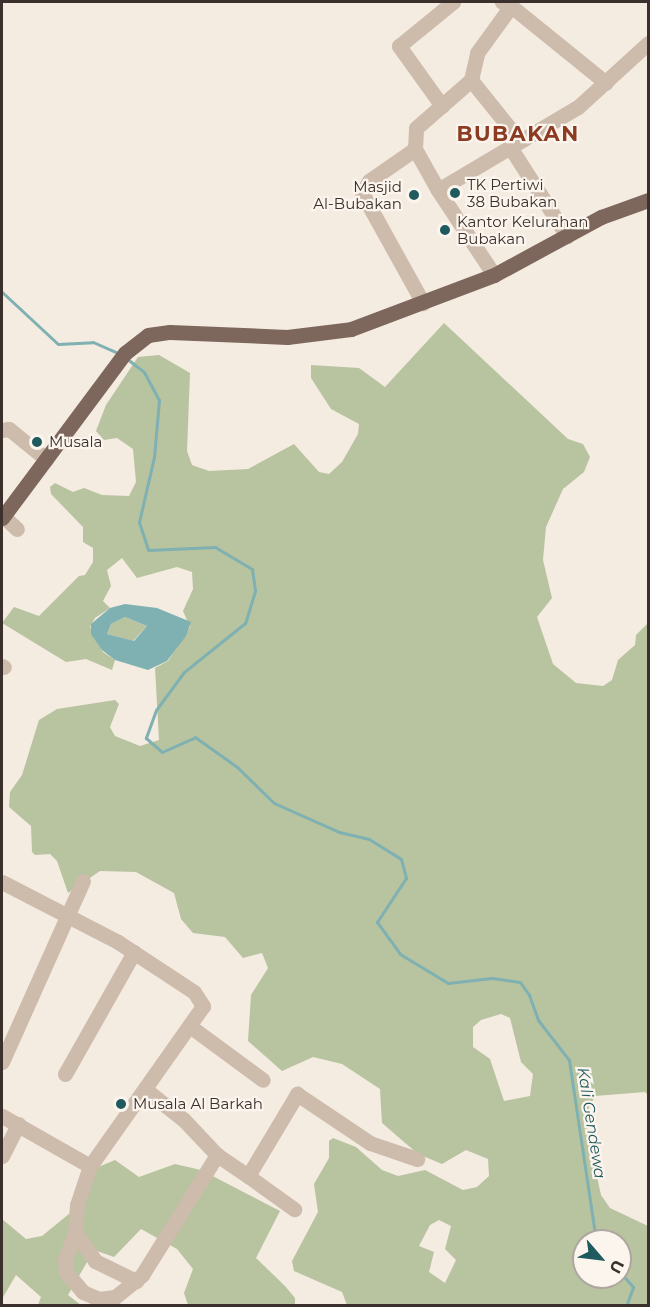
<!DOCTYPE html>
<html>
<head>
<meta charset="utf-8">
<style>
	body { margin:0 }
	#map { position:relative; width:650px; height:1307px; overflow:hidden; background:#f4ebe1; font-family:Montserrat,sans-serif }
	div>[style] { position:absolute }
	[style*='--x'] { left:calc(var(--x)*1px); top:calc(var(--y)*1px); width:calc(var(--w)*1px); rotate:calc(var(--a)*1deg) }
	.green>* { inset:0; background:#b8c4a0 }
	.water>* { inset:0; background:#7fb0b2 }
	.stream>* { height:3px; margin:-1.5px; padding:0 1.5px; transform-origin:1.5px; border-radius:1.5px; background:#7fb0b2 }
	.minor>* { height:15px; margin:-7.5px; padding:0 7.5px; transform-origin:7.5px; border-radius:7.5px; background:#cdbbac }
	.major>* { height:15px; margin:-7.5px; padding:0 7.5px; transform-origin:7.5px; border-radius:7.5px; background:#7d675c }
	.dots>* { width:16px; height:16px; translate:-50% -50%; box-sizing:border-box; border:3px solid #fbf5ee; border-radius:50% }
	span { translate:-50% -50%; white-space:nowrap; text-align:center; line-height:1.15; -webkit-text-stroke:4.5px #fbf5ee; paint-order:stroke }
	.poi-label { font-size:15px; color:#3b302b }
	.left { translate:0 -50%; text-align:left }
	.right { translate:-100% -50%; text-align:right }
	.water-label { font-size:16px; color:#1f5a5e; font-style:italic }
	.district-label { font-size:21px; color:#8c3b22; font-weight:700; letter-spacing:1.5px }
	.frame { position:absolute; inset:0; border:3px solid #3b302b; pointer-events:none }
	.north { position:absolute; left:572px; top:1229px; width:60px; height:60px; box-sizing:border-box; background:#fbf5ee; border:2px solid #aea6a0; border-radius:50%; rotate:118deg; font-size:16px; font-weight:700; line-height:24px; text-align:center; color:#3b302b }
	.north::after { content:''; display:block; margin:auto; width:21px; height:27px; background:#1f5a5e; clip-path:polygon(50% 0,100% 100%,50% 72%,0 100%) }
</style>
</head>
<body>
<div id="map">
	<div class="green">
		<div style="clip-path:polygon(evenodd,444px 323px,568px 439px,583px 444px,590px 457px,584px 472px,563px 489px,546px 527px,543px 560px,552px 598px,537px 617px,553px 664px,576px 683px,603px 686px,612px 680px,618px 660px,635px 645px,636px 635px,648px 623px,648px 1095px,645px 1092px,595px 1096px,588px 1110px,587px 1131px,601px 1195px,610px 1208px,648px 1226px,648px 1305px,347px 1305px,342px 1292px,294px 1271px,292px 1261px,318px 1212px,314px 1184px,329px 1158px,329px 1141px,333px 1138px,356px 1147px,382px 1170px,398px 1176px,425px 1170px,463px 1190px,477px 1187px,489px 1176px,488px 1159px,466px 1150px,442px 1164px,418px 1154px,382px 1123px,380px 1089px,342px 1064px,313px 1057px,282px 1071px,248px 1041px,251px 995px,268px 968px,262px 953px,243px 958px,225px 937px,193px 933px,181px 919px,174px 893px,136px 872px,100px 871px,68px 893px,57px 861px,50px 854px,35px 855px,32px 852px,31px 826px,9px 807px,10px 792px,22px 775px,39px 720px,57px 709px,115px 700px,119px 704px,110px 727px,115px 736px,140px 746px,159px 740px,155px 668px,168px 661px,190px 627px,183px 611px,193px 589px,192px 572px,177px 567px,137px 578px,122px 558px,107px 570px,111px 586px,103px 601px,110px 608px,95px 618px,90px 627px,103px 652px,115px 660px,112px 670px,86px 659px,66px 662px,2px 623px,14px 607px,39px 616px,79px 576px,85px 575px,93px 562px,93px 548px,83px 542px,83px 527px,51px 494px,50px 487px,55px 483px,73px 492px,84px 488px,102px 495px,129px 496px,136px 482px,133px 449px,117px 438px,104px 440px,96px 431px,106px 405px,138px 357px,159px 355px,190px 373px,187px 451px,192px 465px,209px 471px,248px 469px,294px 444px,319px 472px,329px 474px,342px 462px,358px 434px,359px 424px,331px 409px,311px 378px,311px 365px,359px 368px,385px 387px,444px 323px,501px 1014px,510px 1018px,521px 1062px,533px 1074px,530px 1096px,504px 1101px,490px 1059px,473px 1047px,473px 1027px,481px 1020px,501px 1014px,444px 323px,439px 1220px,451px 1226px,445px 1249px,456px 1260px,445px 1283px,429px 1272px,434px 1252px,419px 1246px,430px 1225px,439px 1220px,444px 323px,584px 1241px,620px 1241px,620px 1277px,584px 1277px,584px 1241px)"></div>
		<div style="clip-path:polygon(125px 617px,147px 626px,133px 641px,107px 634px,111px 624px)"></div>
		<div style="clip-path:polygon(115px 1160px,139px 1177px,175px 1164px,201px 1170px,280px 1211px,256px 1258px,285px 1286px,295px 1298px,295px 1305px,188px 1305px,184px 1293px,193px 1269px,177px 1249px,141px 1229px,114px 1257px,94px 1250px,68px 1295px,81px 1305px,38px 1305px,41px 1297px,16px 1275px,2px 1299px,2px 1219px,26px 1239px,42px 1236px,86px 1200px,96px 1168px)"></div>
	</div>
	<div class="water">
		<div style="clip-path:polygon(evenodd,125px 604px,157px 608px,191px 622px,186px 636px,167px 661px,148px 670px,115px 660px,102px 650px,91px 634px,91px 624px,110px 608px,125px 604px,125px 617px,147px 626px,134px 641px,107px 634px,111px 624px,125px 617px)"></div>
	</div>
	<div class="stream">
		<div style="--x:2;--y:292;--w:76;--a:42.9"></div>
		<div style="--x:58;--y:344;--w:35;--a:-3"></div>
		<div style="--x:93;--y:342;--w:27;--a:24"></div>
		<div style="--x:126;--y:358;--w:23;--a:38"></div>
		<div style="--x:144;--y:372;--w:32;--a:62"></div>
		<div style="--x:159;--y:400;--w:57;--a:95"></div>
		<div style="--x:154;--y:457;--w:67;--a:103"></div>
		<div style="--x:139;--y:522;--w:29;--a:72"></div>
		<div style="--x:148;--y:550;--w:67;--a:-2.6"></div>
		<div style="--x:215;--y:547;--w:43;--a:30.7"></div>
		<div style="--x:252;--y:569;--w:22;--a:82"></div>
		<div style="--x:255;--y:591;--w:34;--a:107"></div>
		<div style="--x:245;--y:623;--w:78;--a:141.2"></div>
		<div style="--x:184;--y:672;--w:47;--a:126.4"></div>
		<div style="--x:156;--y:710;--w:30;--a:110"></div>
		<div style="--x:146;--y:738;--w:21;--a:41"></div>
		<div style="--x:162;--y:752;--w:36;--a:-24"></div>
		<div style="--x:195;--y:737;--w:52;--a:35.5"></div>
		<div style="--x:237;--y:767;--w:52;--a:44.2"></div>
		<div style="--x:274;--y:803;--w:71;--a:24"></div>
		<div style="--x:339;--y:832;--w:31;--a:13"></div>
		<div style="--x:369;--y:839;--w:38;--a:32"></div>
		<div style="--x:401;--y:859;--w:20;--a:75"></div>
		<div style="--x:406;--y:878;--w:53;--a:123.4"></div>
		<div style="--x:377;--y:922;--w:39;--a:54"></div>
		<div style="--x:400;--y:954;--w:56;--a:31.1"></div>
		<div style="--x:448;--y:983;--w:44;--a:-6.5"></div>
		<div style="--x:492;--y:978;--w:28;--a:8"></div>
		<div style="--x:520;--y:982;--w:16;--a:55"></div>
		<div style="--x:529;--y:995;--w:27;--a:70"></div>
		<div style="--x:538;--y:1020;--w:51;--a:52.2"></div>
		<div style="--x:569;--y:1060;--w:183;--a:81.5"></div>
		<div style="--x:620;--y:1272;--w:20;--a:49"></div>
		<div style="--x:633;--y:1287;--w:20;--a:110"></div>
	</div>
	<div class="minor">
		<div style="--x:511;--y:6;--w:122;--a:39"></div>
		<div style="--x:471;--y:80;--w:78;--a:51.2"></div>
		<div style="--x:442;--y:106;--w:74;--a:-125.6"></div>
		<div style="--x:399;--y:46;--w:70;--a:-39.2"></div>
		<div style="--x:510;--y:147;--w:106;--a:57.4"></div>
		<div style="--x:415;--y:149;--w:56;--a:145.2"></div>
		<div style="--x:369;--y:181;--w:14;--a:120"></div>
		<div style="--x:362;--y:193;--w:126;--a:61"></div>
		<div style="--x:438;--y:190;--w:47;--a:-119.3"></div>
		<div style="--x:415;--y:149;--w:21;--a:-87"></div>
		<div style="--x:416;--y:128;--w:73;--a:-41.1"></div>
		<div style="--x:471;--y:80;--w:28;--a:-77"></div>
		<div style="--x:477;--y:53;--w:58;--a:-54.1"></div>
		<div style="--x:511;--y:6;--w:10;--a:-156"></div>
		<div style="--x:494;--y:275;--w:102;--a:-123.4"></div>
		<div style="--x:438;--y:190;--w:163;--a:-30.7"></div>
		<div style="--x:578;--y:107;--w:95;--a:-42.4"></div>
		<div style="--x:2;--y:430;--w:7;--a:-8"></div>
		<div style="--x:9;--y:429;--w:48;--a:39"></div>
		<div style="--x:3;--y:516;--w:19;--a:43"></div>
		<div style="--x:2;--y:666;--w:2;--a:27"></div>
		<div style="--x:2;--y:882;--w:131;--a:27.3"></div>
		<div style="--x:118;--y:942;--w:91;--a:33.3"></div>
		<div style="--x:194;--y:992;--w:17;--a:57"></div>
		<div style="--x:203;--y:1006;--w:196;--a:125.2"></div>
		<div style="--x:90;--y:1166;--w:101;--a:-150.4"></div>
		<div style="--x:191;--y:1027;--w:89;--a:36.4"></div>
		<div style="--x:2;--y:1062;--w:198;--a:-65.9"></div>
		<div style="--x:65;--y:1074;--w:140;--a:-60.5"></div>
		<div style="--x:146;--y:1090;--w:48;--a:38.3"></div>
		<div style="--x:184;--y:1120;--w:48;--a:46.7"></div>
		<div style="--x:217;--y:1155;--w:37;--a:34"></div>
		<div style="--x:248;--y:1176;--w:96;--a:-59.1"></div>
		<div style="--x:297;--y:1094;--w:88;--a:33.9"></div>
		<div style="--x:370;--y:1143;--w:50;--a:18.8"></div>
		<div style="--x:2;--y:1156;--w:36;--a:-63"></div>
		<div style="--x:90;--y:1166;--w:41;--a:108.4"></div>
		<div style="--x:77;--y:1205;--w:27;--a:94"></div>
		<div style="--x:75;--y:1232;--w:35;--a:55"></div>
		<div style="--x:95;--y:1261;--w:46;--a:26"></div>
		<div style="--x:248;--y:1176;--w:57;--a:35.7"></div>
		<div style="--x:75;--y:1232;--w:29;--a:110"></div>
		<div style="--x:65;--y:1259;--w:13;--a:86"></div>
		<div style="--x:66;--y:1272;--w:26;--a:50"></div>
		<div style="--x:83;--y:1292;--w:17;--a:24"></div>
		<div style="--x:99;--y:1299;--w:16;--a:-7"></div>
		<div style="--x:115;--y:1297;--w:35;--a:-39"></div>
		<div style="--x:142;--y:1275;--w:142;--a:-58"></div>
	</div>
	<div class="major">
		<div style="--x:2;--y:518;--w:206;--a:-53.3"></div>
		<div style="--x:125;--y:353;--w:29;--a:-38"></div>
		<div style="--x:148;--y:335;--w:22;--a:-8"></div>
		<div style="--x:170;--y:332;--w:117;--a:2.4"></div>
		<div style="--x:287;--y:337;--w:64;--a:-7.1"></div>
		<div style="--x:351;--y:329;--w:153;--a:-20.7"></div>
		<div style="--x:494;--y:275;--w:122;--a:-28.5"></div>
		<div style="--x:601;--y:217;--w:50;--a:-19.9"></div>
	</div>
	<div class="dots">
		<div style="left:455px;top:193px;background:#1f5a5e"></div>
		<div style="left:414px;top:195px;background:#1f5a5e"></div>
		<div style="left:445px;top:230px;background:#1f5a5e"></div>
		<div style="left:37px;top:442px;background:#1f5a5e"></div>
		<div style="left:121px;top:1104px;background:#1f5a5e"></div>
	</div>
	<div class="poi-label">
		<span class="left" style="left:467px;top:193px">TK Pertiwi<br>38 Bubakan</span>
		<span class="right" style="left:402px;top:195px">Masjid<br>Al-Bubakan</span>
		<span class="left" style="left:457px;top:230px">Kantor Kelurahan<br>Bubakan</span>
		<span class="left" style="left:49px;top:442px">Musala</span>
		<span class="left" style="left:133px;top:1104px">Musala Al Barkah</span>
	</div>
	<div class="water-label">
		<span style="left:591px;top:1123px;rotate:81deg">Kali Gendewa</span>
	</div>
	<div class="district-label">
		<span style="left:518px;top:134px">BUBAKAN</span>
	</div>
	<div class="frame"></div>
	<div class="north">U</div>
</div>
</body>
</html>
